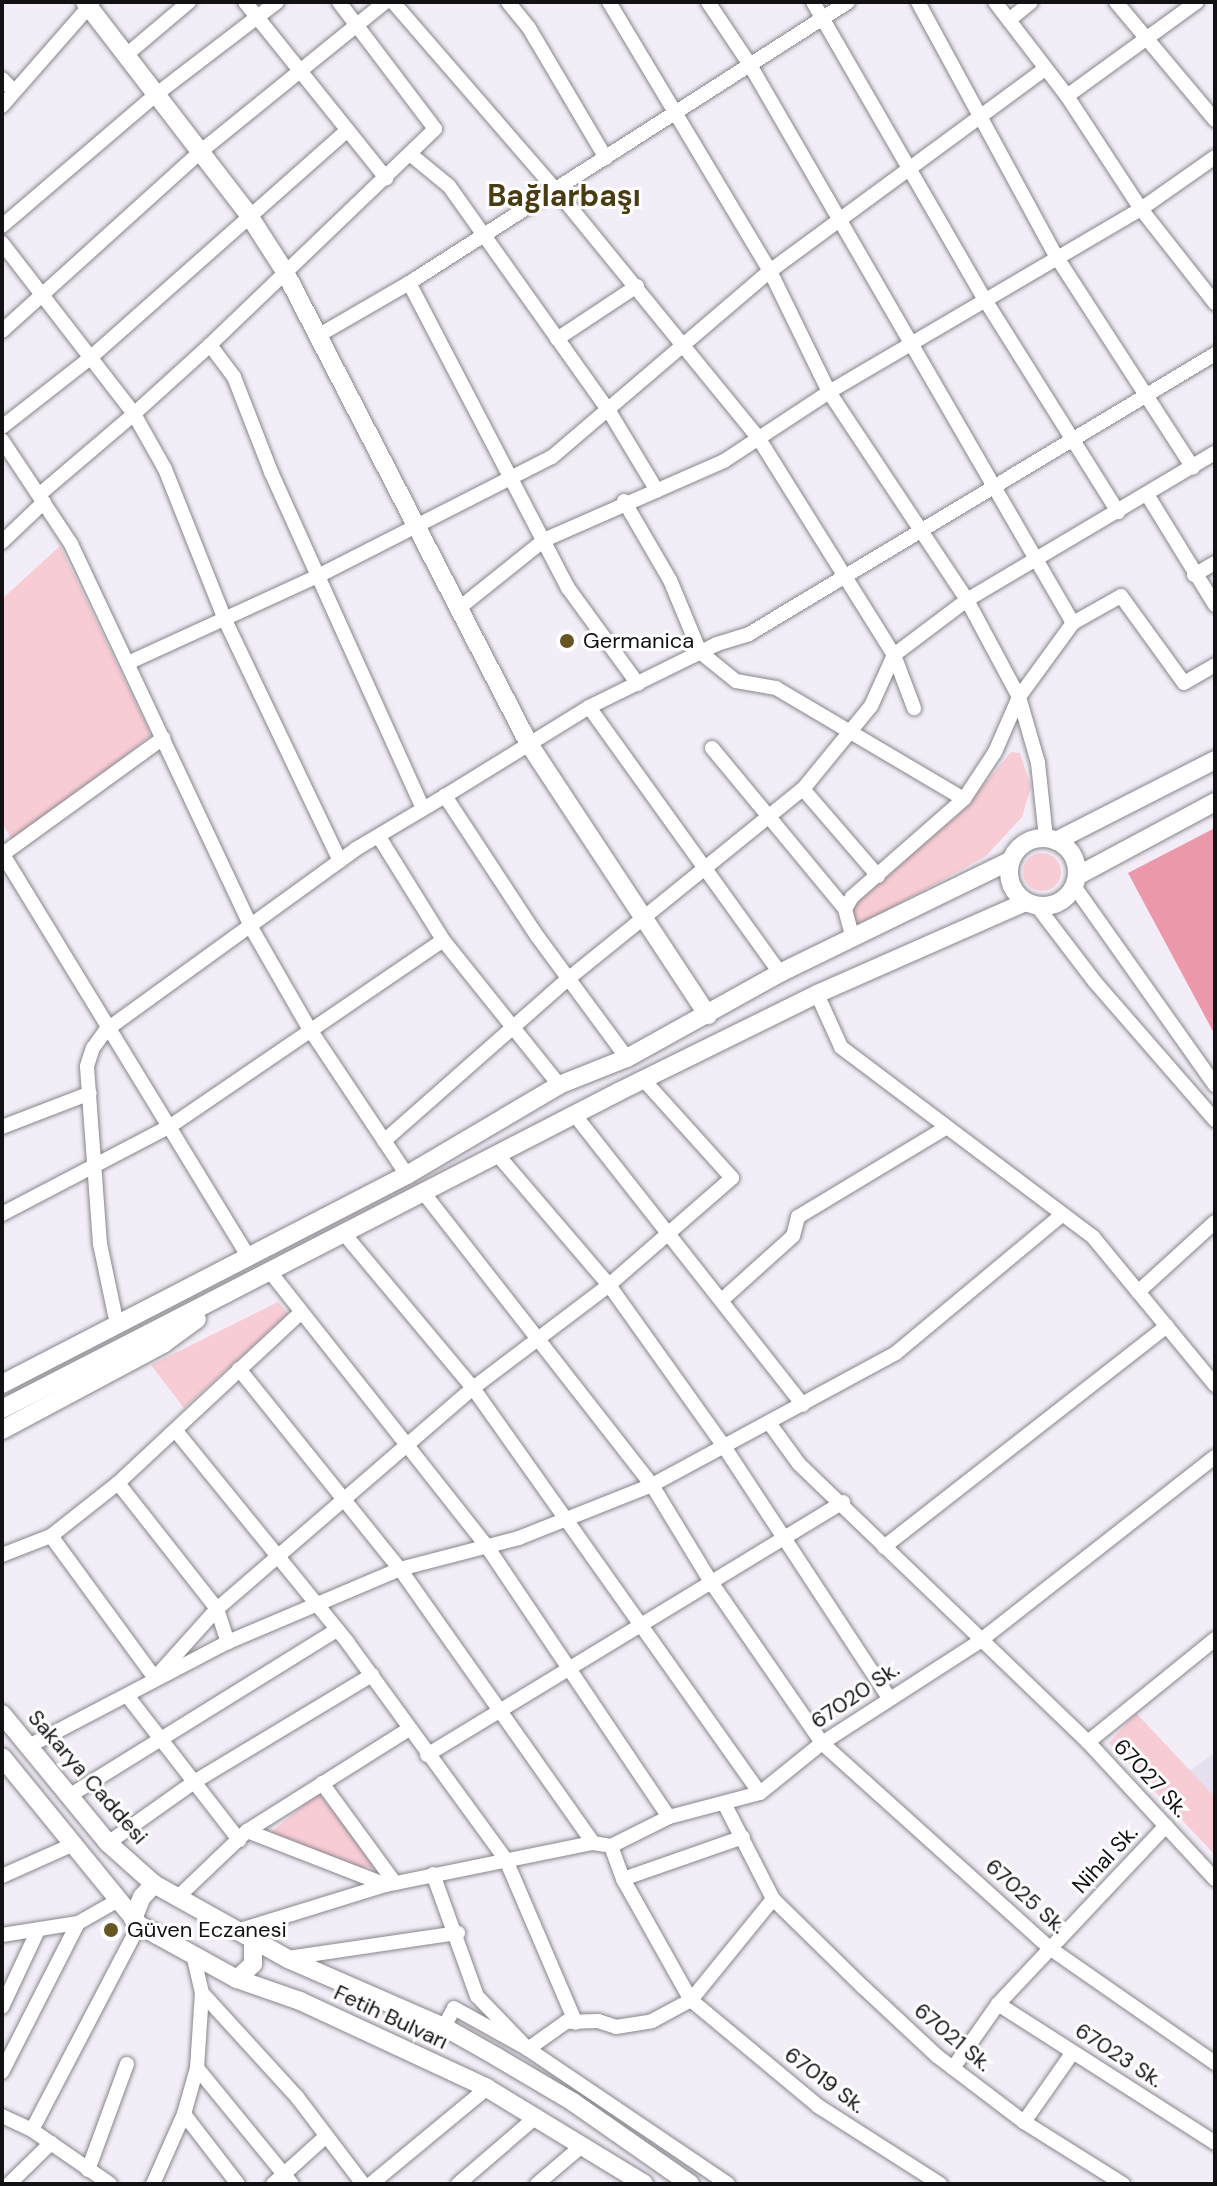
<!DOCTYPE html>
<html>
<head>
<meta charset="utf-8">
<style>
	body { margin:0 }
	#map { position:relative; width:1217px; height:2186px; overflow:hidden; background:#f2edf6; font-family:"DM Sans",sans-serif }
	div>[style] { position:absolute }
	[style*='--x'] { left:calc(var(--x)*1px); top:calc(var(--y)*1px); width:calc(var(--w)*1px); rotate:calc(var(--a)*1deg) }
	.built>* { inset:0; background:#e6dfee }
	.green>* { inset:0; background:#f8ccd5 }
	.round { border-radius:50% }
	.forest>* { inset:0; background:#eb98ab }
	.roads { filter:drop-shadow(0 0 2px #88858c) drop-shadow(0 0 2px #88858c) }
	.street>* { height:14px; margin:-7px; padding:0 7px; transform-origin:7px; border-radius:7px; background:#fff }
	.secondary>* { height:18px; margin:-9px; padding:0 9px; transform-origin:9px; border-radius:9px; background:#fff }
	.secondary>.ring { margin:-9px; padding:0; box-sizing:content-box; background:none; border:18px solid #fff; border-radius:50% }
	.dots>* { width:22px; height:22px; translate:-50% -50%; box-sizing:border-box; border:4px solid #fff; border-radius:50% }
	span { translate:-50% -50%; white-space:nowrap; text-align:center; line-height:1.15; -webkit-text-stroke:6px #fff; paint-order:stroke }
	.poi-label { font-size:22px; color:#121114 }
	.left { translate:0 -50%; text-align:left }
	.street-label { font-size:22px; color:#121114 }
	.district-label { font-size:30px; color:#493b12; font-weight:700 }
	.frame { position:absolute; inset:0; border:4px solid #121114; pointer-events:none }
</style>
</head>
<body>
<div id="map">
	<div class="built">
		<div style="clip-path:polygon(1215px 1752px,1215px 1797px,1190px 1771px)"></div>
	</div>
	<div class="green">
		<div style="clip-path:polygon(60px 546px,151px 735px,15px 844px,2px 823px,2px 599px)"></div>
		<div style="clip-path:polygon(1011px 752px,1020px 753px,1031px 787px,1022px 817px,986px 856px,859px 926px,850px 908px,960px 813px)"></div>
		<div class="round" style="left:1023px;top:853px;width:38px;height:38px"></div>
		<div style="clip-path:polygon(278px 1302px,288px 1314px,184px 1408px,151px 1365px)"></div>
		<div style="clip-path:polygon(1136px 1713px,1215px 1797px,1215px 1855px,1109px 1743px)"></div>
		<div style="clip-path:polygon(318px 1793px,382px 1868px,350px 1866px,270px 1833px)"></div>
	</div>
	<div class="forest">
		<div style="clip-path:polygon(1215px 828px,1215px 1035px,1128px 873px)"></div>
	</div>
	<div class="roads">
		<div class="street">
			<div style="--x:245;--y:2;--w:226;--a:51.3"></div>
			<div style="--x:339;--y:2;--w:159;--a:52.9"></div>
			<div style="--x:435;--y:129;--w:312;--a:136.2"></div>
			<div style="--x:210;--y:345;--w:40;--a:53"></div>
			<div style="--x:234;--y:377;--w:102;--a:68.7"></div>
			<div style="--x:271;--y:472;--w:367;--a:65.7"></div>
			<div style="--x:393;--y:2;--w:250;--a:49.1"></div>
			<div style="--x:557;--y:191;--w:320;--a:50.8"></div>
			<div style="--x:759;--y:439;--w:255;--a:58"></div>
			<div style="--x:894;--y:655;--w:57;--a:69.3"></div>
			<div style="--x:508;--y:2;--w:33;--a:51"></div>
			<div style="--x:529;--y:28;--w:151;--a:59.4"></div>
			<div style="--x:609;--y:2;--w:313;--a:59.1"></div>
			<div style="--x:770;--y:271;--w:135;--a:64"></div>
			<div style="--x:829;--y:392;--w:250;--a:56.4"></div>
			<div style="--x:967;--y:600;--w:110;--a:61.8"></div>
			<div style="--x:1019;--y:697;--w:69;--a:73.9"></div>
			<div style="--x:1038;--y:763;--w:75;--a:83.9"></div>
			<div style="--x:708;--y:2;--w:76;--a:56.3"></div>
			<div style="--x:750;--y:65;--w:645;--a:59.94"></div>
			<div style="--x:813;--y:2;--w:348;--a:60"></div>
			<div style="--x:987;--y:303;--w:247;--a:57.9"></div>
			<div style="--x:918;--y:2;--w:289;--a:61.5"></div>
			<div style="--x:1056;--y:256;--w:252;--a:57.1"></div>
			<div style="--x:995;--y:2;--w:118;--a:52.5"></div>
			<div style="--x:1067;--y:96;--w:135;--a:56.8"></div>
			<div style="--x:1141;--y:209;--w:120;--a:51.8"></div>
			<div style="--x:1116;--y:2;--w:154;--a:50"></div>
			<div style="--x:1009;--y:20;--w:28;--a:-39"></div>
			<div style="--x:125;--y:56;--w:84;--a:-40.2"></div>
			<div style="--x:2;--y:79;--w:17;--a:45"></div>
			<div style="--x:1067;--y:96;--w:160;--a:-35.9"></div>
			<div style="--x:2;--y:106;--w:138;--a:-48.8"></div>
			<div style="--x:410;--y:154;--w:50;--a:39.4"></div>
			<div style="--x:449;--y:186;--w:276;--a:54.6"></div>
			<div style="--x:609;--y:411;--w:93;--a:59"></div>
			<div style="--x:2;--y:226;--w:200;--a:-40.5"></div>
			<div style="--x:154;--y:96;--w:155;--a:-37.4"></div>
			<div style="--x:2;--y:243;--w:216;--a:52.3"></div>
			<div style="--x:134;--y:414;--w:123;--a:139.6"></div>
			<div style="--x:2;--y:331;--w:267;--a:-42.1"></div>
			<div style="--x:200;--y:152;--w:238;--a:-39"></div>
			<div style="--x:321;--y:334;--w:102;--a:-30.1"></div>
			<div style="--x:557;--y:339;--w:96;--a:-33.5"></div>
			<div style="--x:210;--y:345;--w:103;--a:137.8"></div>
			<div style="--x:134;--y:414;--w:63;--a:60.6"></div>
			<div style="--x:165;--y:469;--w:162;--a:68.3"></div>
			<div style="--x:225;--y:620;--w:267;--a:64.5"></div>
			<div style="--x:2;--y:427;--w:112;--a:-38.1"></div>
			<div style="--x:90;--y:358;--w:344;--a:-41.5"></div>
			<div style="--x:2;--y:440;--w:125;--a:56.4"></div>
			<div style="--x:71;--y:544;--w:425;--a:64.8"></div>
			<div style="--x:252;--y:929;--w:114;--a:60.1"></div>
			<div style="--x:309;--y:1028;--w:177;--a:56.3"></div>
			<div style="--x:1148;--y:496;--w:128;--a:58.4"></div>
			<div style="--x:624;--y:501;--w:91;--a:59.8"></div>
			<div style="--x:670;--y:580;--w:78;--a:67.4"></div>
			<div style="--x:700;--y:652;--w:46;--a:38.9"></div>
			<div style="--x:736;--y:681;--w:41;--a:9.9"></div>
			<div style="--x:776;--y:688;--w:218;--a:30.6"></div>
			<div style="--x:2;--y:542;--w:58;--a:-43.6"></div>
			<div style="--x:1194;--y:575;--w:24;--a:-30"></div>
			<div style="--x:458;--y:609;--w:110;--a:-38.7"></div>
			<div style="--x:544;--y:540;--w:197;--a:-23.7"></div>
			<div style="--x:724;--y:461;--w:126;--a:-33.3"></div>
			<div style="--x:829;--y:392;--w:362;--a:-30.4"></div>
			<div style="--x:1141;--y:209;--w:90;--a:-35.1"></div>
			<div style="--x:130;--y:662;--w:209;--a:-24.6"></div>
			<div style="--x:320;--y:575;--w:260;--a:-27"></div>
			<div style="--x:552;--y:457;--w:287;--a:-40.5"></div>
			<div style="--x:770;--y:271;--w:340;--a:-36.3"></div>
			<div style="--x:638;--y:684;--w:119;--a:-126.1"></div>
			<div style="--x:568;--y:588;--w:344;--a:-117.5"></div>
			<div style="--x:409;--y:283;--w:521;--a:-32.62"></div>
			<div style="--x:589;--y:707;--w:327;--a:54.3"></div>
			<div style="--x:712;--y:748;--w:209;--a:50.4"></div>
			<div style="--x:803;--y:789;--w:115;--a:49.2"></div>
			<div style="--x:379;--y:837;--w:121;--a:58.1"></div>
			<div style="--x:443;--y:940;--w:186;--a:51.3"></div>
			<div style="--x:2;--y:853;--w:474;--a:58.6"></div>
			<div style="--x:3;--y:854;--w:198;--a:-35.9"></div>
			<div style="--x:1074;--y:886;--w:244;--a:54.7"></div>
			<div style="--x:1037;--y:906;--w:96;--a:52.7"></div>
			<div style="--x:1095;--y:982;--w:183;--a:49"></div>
			<div style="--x:853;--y:939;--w:31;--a:-105"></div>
			<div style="--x:845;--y:909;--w:14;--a:-60"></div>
			<div style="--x:852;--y:897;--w:149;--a:-41.2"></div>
			<div style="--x:964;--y:799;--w:56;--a:-56.6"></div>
			<div style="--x:995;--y:752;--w:60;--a:-66.4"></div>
			<div style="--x:1019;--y:697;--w:92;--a:-53.9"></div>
			<div style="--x:1073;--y:623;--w:55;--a:-29.4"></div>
			<div style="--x:1121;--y:596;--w:107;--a:54.1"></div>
			<div style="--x:1184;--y:683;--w:36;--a:-30"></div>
			<div style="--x:817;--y:994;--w:58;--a:65.6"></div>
			<div style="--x:841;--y:1047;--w:316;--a:37"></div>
			<div style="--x:1093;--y:1237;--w:192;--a:50.5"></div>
			<div style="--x:627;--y:1058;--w:152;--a:-126.4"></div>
			<div style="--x:537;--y:936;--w:168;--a:-123.3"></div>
			<div style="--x:445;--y:796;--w:169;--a:-31.7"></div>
			<div style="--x:589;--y:707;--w:143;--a:-26.2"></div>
			<div style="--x:717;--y:644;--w:34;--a:-17"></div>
			<div style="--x:749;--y:634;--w:544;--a:-31"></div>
			<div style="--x:574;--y:1114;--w:370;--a:51.8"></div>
			<div style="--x:2;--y:1127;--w:94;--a:-21.1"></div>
			<div style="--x:384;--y:1141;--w:245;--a:-41.4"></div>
			<div style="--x:568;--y:979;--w:302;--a:-39"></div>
			<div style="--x:803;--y:789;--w:107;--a:-50.7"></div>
			<div style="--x:871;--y:706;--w:56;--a:-65.7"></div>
			<div style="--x:894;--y:655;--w:91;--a:-37"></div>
			<div style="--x:967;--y:600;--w:288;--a:-30.7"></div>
			<div style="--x:497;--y:1154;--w:172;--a:49.5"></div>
			<div style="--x:609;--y:1285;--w:196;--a:54.5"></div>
			<div style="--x:723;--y:1445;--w:303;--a:56.7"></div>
			<div style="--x:423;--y:1192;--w:372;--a:52"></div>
			<div style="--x:652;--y:1485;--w:114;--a:58.7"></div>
			<div style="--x:711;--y:1582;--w:196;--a:55.4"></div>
			<div style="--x:822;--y:1743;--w:308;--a:42"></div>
			<div style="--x:1051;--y:1949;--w:200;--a:34.8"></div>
			<div style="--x:2;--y:1214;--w:192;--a:-27.6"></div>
			<div style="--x:172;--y:1125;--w:328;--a:-34.3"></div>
			<div style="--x:346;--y:1236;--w:198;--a:50.1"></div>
			<div style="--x:473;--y:1388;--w:496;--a:54.7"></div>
			<div style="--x:271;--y:1273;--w:350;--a:51.7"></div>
			<div style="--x:488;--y:1548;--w:324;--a:56.1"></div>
			<div style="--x:1138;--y:1292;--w:104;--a:-42.3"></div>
			<div style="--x:723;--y:1299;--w:94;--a:-42"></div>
			<div style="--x:793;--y:1236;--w:20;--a:-75"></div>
			<div style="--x:798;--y:1217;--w:170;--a:-31.1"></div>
			<div style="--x:115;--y:1315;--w:73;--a:-101.9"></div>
			<div style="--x:100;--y:1244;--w:178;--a:-94.2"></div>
			<div style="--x:87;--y:1066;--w:19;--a:-72"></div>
			<div style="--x:93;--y:1048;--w:22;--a:-54"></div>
			<div style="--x:106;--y:1030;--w:309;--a:-35.9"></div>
			<div style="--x:356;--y:849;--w:104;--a:-30.8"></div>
			<div style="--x:239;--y:1369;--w:257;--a:51.2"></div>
			<div style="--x:400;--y:1569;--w:335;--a:54.8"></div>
			<div style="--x:770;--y:1424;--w:49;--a:54.1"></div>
			<div style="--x:799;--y:1464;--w:401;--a:43.9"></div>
			<div style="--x:1088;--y:1742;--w:187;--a:47.2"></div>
			<div style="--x:176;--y:1431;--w:273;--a:50.9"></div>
			<div style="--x:348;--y:1643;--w:268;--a:53.9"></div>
			<div style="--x:506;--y:1860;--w:177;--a:66.8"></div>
			<div style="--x:118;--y:1483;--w:160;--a:51.8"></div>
			<div style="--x:217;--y:1609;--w:35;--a:72"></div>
			<div style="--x:51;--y:1536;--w:176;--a:53.8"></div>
			<div style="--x:155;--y:1678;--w:93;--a:-48.1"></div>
			<div style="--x:217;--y:1609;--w:338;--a:-40.8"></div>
			<div style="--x:473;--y:1388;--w:171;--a:-37.1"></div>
			<div style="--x:609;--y:1285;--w:163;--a:-41"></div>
			<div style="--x:732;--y:1178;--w:133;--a:-132"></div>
			<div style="--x:884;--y:1547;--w:359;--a:-38"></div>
			<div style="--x:2;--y:1555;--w:53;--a:-21.2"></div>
			<div style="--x:51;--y:1536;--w:85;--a:-38.3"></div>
			<div style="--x:118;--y:1483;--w:248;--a:-43"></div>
			<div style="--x:129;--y:1698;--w:180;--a:52.2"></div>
			<div style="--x:1088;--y:1742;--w:164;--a:-39"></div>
			<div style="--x:27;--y:1747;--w:227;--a:-27.6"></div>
			<div style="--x:228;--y:1642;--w:187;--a:-23"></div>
			<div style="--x:400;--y:1569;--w:123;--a:-14.6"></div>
			<div style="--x:519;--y:1538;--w:143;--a:-21.7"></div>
			<div style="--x:652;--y:1485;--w:277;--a:-28.4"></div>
			<div style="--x:896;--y:1353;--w:212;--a:-39.8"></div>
			<div style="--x:427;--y:1755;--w:487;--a:-31.3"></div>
			<div style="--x:322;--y:1783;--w:124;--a:53.9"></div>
			<div style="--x:69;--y:1796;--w:315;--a:-31.8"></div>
			<div style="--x:725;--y:1805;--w:106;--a:62.9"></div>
			<div style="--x:773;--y:1899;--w:126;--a:44.4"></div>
			<div style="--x:863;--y:1987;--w:101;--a:43"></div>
			<div style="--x:937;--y:2056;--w:109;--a:37.2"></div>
			<div style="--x:1024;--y:2122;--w:117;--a:32.1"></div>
			<div style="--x:247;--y:1831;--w:149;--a:21.2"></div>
			<div style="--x:108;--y:1843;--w:105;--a:-35.3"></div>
			<div style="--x:194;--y:1782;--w:208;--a:-31"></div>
			<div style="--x:611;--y:1846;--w:35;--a:70"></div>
			<div style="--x:623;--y:1879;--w:139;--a:60.7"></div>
			<div style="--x:691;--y:2000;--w:165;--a:39.8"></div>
			<div style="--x:818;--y:2106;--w:145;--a:32.6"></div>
			<div style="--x:433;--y:1874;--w:130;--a:70.2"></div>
			<div style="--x:477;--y:1996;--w:74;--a:46.1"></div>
			<div style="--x:528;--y:2049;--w:241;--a:34"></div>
			<div style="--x:2;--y:1876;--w:79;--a:-24"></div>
			<div style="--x:623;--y:1879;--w:127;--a:-19.3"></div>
			<div style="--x:178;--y:1897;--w:95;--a:-43.7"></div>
			<div style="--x:247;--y:1831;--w:191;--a:-32.2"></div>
			<div style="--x:237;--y:1931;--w:156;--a:-17.2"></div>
			<div style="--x:386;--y:1885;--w:211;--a:-11.5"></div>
			<div style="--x:593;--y:1843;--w:18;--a:9"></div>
			<div style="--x:611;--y:1846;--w:65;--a:-26.6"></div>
			<div style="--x:669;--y:1817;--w:94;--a:-14.8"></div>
			<div style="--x:760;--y:1793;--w:80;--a:-38.9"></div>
			<div style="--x:822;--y:1743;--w:188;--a:-32.8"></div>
			<div style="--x:980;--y:1641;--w:298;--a:-38.1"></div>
			<div style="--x:2;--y:1935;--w:77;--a:-9"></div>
			<div style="--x:78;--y:1923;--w:43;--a:-29.6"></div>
			<div style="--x:288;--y:1958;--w:172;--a:-8.4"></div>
			<div style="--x:202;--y:1993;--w:141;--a:47.6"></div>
			<div style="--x:297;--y:2097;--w:109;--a:52.8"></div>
			<div style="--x:998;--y:2004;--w:258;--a:32.6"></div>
			<div style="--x:2;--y:2007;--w:85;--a:-64.9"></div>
			<div style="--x:444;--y:2027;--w:21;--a:-62"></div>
			<div style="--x:454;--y:2008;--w:85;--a:29"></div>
			<div style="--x:528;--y:2049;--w:47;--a:-35.4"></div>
			<div style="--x:566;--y:2022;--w:32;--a:-2"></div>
			<div style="--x:598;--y:2021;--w:19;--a:18"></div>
			<div style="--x:616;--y:2027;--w:36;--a:-9"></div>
			<div style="--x:652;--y:2021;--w:44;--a:-28.3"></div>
			<div style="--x:691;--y:2000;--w:130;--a:-50.9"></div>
			<div style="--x:197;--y:2068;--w:150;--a:50.7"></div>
			<div style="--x:953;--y:2068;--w:78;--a:-54.9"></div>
			<div style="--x:998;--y:2004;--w:245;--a:-46.7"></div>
			<div style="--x:2;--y:2072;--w:167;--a:-63"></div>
			<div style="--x:184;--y:2114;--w:88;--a:52.4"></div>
			<div style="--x:2;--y:2116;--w:33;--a:25"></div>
			<div style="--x:32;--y:2130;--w:95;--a:34.7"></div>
			<div style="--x:1024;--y:2122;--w:85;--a:-55"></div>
			<div style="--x:32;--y:2130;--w:231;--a:-62.4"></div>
			<div style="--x:88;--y:2170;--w:113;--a:-69.8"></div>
			<div style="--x:9;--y:2184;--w:59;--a:-44.3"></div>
			<div style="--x:153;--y:2184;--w:77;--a:-66.1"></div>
			<div style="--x:184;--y:2114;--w:48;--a:-74.2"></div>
			<div style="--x:197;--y:2068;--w:75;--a:-86.2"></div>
			<div style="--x:202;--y:1993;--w:35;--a:-103"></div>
			<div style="--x:273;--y:2184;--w:70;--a:-42.1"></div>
			<div style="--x:371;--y:2184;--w:151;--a:-39.6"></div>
			<div style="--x:458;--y:2184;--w:104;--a:-40.7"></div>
			<div style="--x:537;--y:2184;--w:60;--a:-40.3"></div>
		</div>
		<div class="secondary">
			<div style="--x:85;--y:2;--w:267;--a:52.4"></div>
			<div style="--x:248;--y:214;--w:67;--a:57.3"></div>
			<div style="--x:284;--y:270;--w:534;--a:62.67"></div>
			<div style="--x:529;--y:744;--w:325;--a:56.6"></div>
			<div class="ring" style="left:1009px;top:838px;width:50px;height:50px"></div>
			<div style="--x:1056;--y:841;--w:178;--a:-27"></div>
			<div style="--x:1077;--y:876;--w:157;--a:-28.2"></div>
			<div style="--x:2;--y:1384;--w:456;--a:-27.3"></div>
			<div style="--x:407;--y:1175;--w:177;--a:-30.6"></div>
			<div style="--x:559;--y:1085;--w:73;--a:-21.7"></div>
			<div style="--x:627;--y:1058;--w:175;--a:-29.1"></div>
			<div style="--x:780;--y:973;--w:256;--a:-26"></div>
			<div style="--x:2;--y:1409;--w:693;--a:-27.23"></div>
			<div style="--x:618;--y:1092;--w:222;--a:-26.2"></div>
			<div style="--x:817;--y:994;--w:228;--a:-23.8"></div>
			<div style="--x:2;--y:1430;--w:183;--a:-28.1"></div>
			<div style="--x:163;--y:1344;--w:42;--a:-36.3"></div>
			<div style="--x:2;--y:1714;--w:167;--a:50.6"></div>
			<div style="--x:108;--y:1843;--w:62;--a:41.7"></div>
			<div style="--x:154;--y:1884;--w:154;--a:29.2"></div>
			<div style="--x:288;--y:1959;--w:170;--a:23.6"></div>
			<div style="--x:444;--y:2027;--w:61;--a:29.5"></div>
			<div style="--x:497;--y:2057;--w:88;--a:30.6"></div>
			<div style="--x:573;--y:2102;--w:143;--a:35"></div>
			<div style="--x:2;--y:1757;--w:217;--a:50.8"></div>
			<div style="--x:139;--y:1925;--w:112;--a:28.9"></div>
			<div style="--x:237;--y:1979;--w:67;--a:19.2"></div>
			<div style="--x:300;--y:2001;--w:206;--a:24.9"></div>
			<div style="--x:487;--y:2088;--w:184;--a:31.4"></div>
			<div style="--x:133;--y:1919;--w:24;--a:-68"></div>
			<div style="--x:142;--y:1897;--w:18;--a:-47"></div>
			<div style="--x:237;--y:1979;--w:22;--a:-43"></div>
			<div style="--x:253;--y:1964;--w:23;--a:-90"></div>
		</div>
	</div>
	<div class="dots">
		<div style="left:567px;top:641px;background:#675523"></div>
		<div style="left:111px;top:1930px;background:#675523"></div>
	</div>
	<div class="poi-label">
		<span class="left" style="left:583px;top:641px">Germanica</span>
		<span class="left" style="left:127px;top:1930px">Güven Eczanesi</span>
	</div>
	<div class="street-label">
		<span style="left:855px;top:1695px;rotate:-34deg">67020 Sk.</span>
		<span style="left:88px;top:1777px;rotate:49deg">Sakarya Caddesi</span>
		<span style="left:1151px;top:1778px;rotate:47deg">67027 Sk.</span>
		<span style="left:1105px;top:1859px;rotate:-47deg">Nihal Sk.</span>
		<span style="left:1026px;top:1896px;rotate:42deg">67025 Sk.</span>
		<span style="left:391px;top:2017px;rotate:25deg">Fetih Bulvarı</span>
		<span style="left:953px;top:2037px;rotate:40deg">67021 Sk.</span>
		<span style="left:1119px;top:2055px;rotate:33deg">67023 Sk.</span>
		<span style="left:825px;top:2080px;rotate:37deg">67019 Sk.</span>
	</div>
	<div class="district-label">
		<span style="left:564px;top:196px">Bağlarbaşı</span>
	</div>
	<div class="frame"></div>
</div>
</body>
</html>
